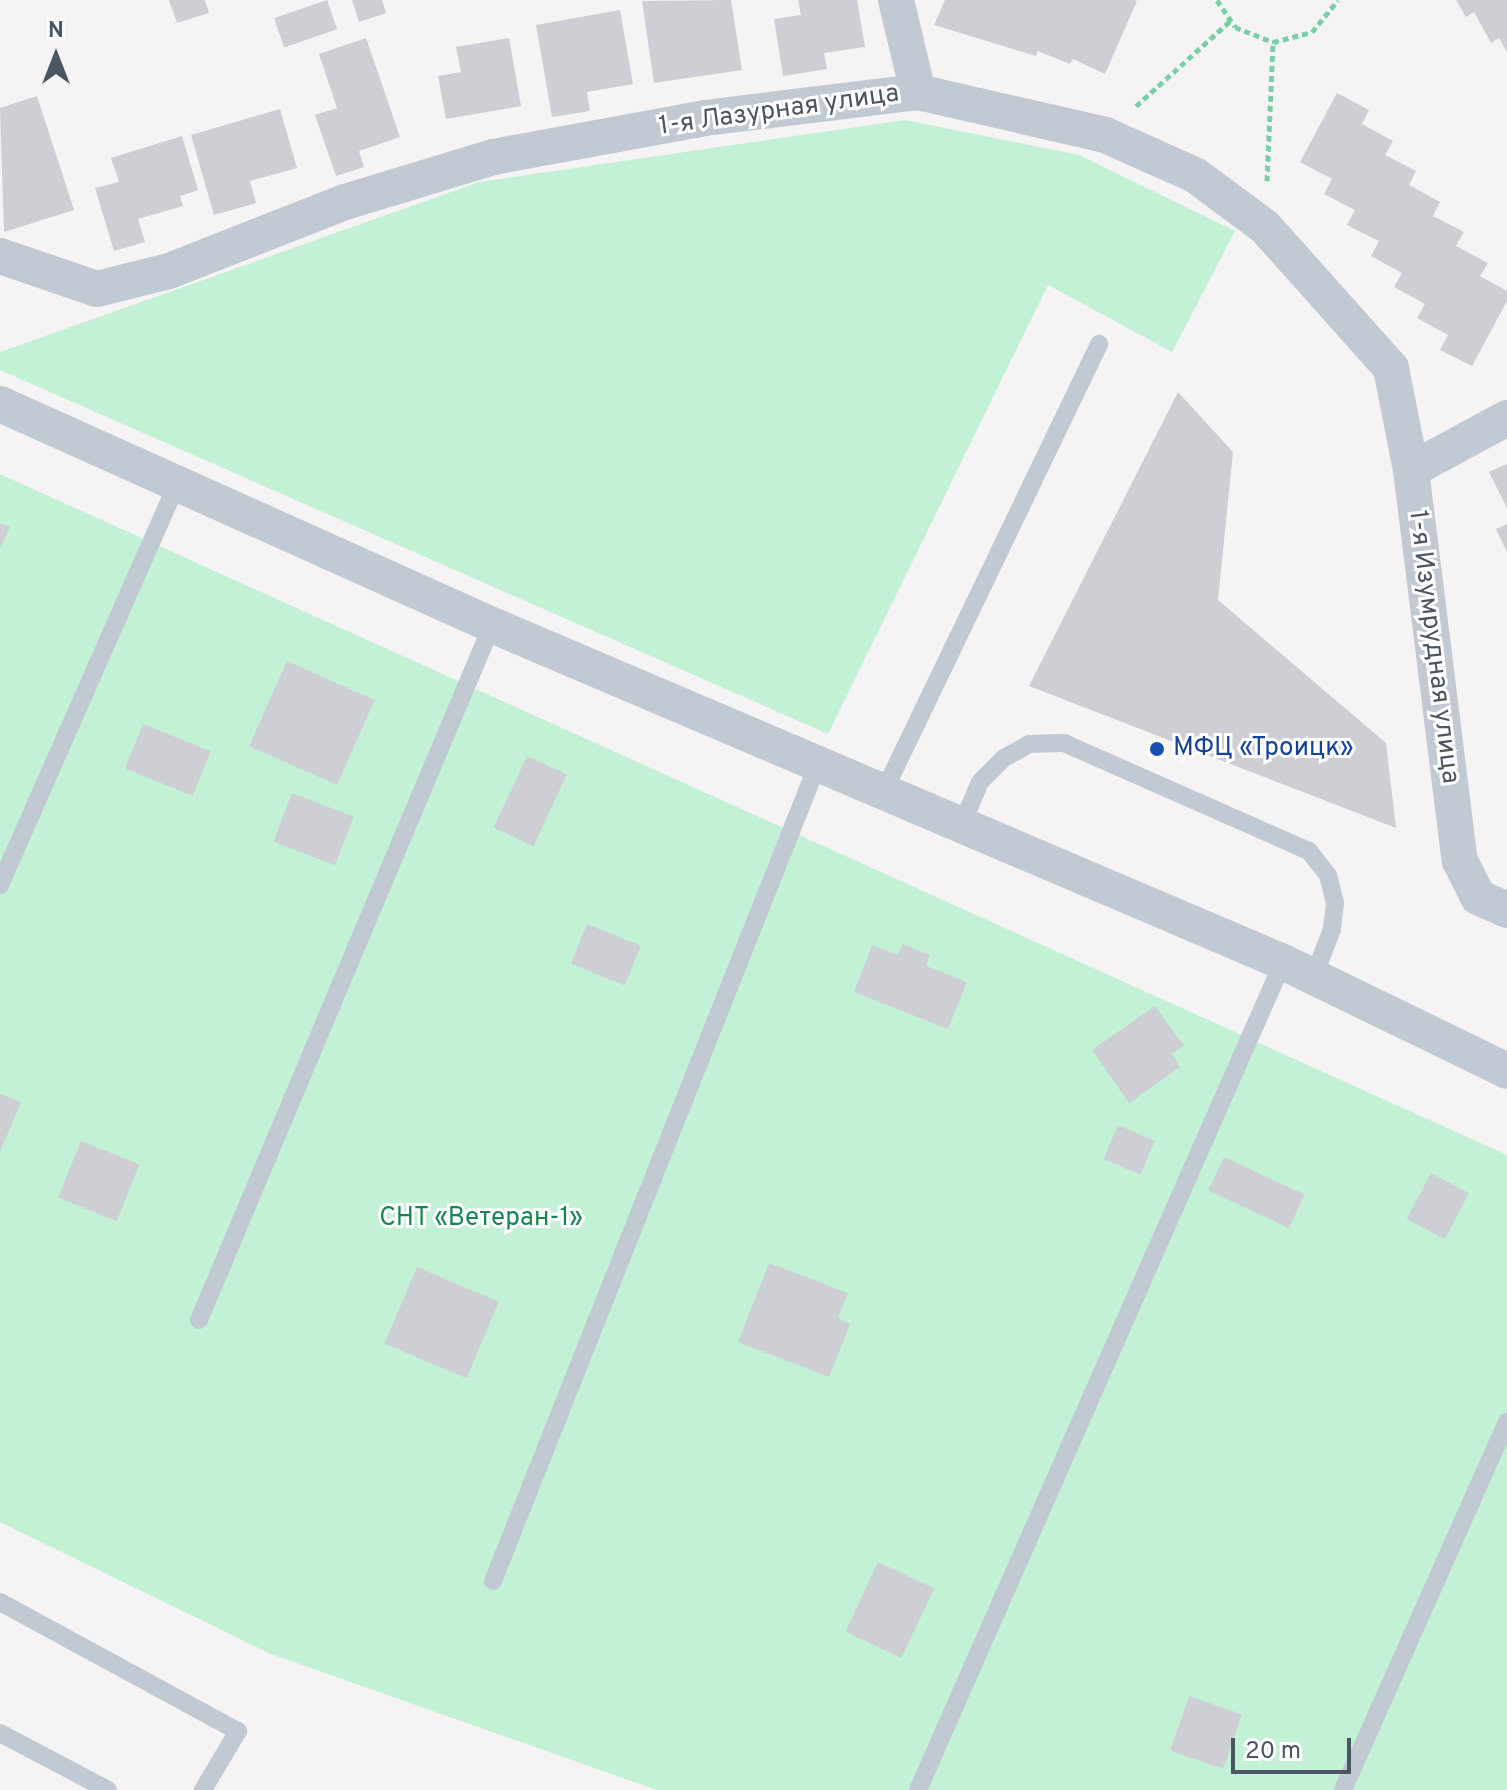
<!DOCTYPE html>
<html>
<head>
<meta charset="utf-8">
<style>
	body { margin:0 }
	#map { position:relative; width:1507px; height:1790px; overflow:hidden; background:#f5f3f3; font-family:Overpass,sans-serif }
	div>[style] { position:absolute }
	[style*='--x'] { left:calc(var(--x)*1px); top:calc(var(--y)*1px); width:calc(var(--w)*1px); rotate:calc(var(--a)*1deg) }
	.green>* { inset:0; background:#c3f1d5 }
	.building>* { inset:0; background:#cdcfd5; transform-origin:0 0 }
	.path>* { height:5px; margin-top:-2.5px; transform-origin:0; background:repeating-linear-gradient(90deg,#7ad0a6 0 6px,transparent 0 10px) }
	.lane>* { height:18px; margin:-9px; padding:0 9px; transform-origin:9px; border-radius:9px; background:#c1cad2 }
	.street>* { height:36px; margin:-18px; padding:0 18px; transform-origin:18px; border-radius:18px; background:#c1cad2 }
	.dots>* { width:22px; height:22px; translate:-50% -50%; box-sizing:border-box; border:4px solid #fff; border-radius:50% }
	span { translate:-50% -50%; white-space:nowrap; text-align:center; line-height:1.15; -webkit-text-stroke:6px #fff; paint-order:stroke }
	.street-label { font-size:26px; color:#4a5661 }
	.transit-label { font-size:26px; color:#164399 }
	.left { translate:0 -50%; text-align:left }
	.park-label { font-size:26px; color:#17864f }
	.north { position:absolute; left:16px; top:16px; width:80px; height:80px; -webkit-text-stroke:6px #fff; paint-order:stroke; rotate:0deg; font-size:22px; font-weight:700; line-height:32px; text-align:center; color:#4a5661 }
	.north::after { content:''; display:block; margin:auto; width:28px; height:36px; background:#4a5661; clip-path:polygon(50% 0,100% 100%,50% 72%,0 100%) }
	.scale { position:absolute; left:1231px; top:1738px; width:120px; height:36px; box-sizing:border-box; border:4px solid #4a5661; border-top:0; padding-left:10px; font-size:24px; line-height:28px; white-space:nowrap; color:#4a5661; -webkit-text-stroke:6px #fff; paint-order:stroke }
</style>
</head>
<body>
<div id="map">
	<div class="green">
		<div style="clip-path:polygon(905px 120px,1079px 155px,1235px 231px,1172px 352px,1048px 285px,828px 734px,0 370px,0 352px,479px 182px)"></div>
		<div style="clip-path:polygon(0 474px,1507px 1155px,1507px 1790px,657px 1790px,271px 1654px,0 1522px)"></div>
	</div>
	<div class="building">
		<div style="clip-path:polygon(169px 0,205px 0,209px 13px,177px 23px)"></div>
		<div style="left:327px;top:0;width:31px;height:56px;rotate:71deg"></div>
		<div style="clip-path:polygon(352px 0,382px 0,386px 13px,359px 22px)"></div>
		<div style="clip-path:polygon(731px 0,742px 70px,654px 83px,642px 1px)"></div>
		<div style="clip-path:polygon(798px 0,857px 0,865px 47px,824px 53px,827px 69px,783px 76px,774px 19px,801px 15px)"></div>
		<div style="clip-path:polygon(945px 0,1134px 0,1137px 1px,1105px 74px,1073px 59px,1070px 64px,1038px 51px,1036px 56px,934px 25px)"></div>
		<div style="clip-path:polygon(1456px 0,1507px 0,1507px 52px,1499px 38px,1491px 43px,1474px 12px,1466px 17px)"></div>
		<div style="clip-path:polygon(620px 10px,633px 84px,587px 92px,590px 111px,552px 117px,536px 25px)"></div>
		<div style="clip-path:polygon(366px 38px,400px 137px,359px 151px,364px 167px,336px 176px,315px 115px,337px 108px,319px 54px)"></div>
		<div style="clip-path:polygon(509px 38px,521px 106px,446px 119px,438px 76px,461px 72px,456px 47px)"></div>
		<div style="clip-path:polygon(1337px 93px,1369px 110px,1362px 124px,1393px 141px,1385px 155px,1416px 171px,1409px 185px,1440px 202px,1433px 216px,1464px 232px,1456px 246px,1488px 263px,1480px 276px,1507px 291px,1507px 301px,1472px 366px,1440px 350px,1448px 335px,1417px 318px,1425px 304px,1394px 287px,1402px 273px,1371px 256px,1379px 241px,1347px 225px,1355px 210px,1324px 194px,1332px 179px,1300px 162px)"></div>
		<div style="clip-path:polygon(37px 96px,74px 210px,4px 232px,0 108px)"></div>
		<div style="clip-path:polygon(280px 109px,297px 168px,250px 181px,256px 203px,214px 215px,191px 135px)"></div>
		<div style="clip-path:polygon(182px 136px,198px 190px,180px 196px,183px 206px,138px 219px,145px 242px,114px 251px,95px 188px,119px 182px,111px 158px)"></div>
		<div style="clip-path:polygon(1178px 392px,1233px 452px,1218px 600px,1386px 743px,1396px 828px,1029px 686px)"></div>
		<div style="clip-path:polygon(1507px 464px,1507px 508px,1489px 472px)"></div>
		<div style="clip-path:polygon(0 523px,10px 527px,0 548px)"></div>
		<div style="clip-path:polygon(1507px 524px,1507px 552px,1496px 529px)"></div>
		<div style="left:287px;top:661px;width:96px;height:93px;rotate:24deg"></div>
		<div style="left:143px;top:724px;width:73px;height:48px;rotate:22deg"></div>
		<div style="left:527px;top:756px;width:44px;height:79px;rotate:25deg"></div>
		<div style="left:292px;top:793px;width:66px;height:52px;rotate:21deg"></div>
		<div style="left:587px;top:924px;width:58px;height:43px;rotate:22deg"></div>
		<div style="clip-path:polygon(903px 944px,930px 955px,926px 966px,967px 982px,948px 1029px,854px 992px,872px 945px,898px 955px)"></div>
		<div style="clip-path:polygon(1155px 1006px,1184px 1046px,1172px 1054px,1180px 1067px,1129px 1103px,1092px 1050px)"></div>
		<div style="clip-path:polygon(0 1094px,21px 1102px,0 1152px)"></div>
		<div style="left:1118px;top:1125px;width:40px;height:37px;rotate:23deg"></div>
		<div style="left:81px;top:1141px;width:63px;height:61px;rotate:22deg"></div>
		<div style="left:1224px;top:1157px;width:89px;height:37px;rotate:25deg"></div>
		<div style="left:1431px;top:1173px;width:43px;height:52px;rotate:28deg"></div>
		<div style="clip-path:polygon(769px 1263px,848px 1293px,838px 1318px,850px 1324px,829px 1377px,738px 1342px)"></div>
		<div style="left:417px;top:1267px;width:89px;height:83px;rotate:23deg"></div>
		<div style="left:878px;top:1562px;width:62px;height:77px;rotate:25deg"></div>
		<div style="left:1189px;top:1696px;width:56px;height:58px;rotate:19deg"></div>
	</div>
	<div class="path">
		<div style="--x:1217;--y:0;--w:32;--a:56"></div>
		<div style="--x:1235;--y:27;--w:41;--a:21.5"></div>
		<div style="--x:1273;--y:42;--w:40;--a:-14.4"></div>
		<div style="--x:1312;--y:32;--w:41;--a:-50.9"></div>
		<div style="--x:1136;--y:106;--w:127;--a:-42.1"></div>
		<div style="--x:1267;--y:181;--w:139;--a:-87.5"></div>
	</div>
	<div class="lane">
		<div style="--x:885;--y:789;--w:494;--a:-64.3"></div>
		<div style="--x:963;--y:822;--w:43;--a:-67"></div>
		<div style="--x:980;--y:782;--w:34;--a:-45"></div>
		<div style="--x:1004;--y:758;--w:29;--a:-29"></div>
		<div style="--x:1029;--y:744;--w:35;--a:-2"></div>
		<div style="--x:1064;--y:743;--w:268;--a:23.8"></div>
		<div style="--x:1309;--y:851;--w:31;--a:52"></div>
		<div style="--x:1328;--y:875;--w:29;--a:76"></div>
		<div style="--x:1335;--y:903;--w:26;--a:97"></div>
		<div style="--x:1332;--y:929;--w:50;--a:111"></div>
		<div style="--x:0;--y:885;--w:438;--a:-66.2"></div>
		<div style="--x:199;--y:1320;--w:754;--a:-67.14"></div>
		<div style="--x:493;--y:1581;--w:882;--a:-68.32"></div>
		<div style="--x:0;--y:1602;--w:271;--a:28.5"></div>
		<div style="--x:238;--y:1731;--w:69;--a:120.7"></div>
		<div style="--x:0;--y:1733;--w:122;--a:27.8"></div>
		<div style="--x:918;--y:1790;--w:905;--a:-66.21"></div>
		<div style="--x:1343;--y:1790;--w:403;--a:-66"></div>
	</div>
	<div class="street">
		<div style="--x:896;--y:0;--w:95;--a:76.6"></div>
		<div style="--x:0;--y:256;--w:102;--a:18.8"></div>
		<div style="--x:97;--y:289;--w:74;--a:-14"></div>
		<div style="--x:169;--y:271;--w:189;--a:-21.4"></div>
		<div style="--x:345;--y:202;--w:155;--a:-16.9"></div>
		<div style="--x:493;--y:157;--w:216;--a:-10.4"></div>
		<div style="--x:705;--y:118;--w:215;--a:-7"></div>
		<div style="--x:918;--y:92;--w:192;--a:12.9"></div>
		<div style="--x:1105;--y:135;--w:98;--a:24"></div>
		<div style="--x:1195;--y:175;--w:87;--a:36.6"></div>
		<div style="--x:1265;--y:227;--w:189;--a:48.2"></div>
		<div style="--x:1391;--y:368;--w:104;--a:78.9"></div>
		<div style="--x:0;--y:404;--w:539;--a:24.19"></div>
		<div style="--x:492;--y:625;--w:860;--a:23.08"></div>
		<div style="--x:1283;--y:962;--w:249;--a:25.9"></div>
		<div style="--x:1507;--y:418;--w:109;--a:151.6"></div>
		<div style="--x:1411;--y:470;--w:394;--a:82.9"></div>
		<div style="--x:1460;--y:861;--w:40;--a:63.4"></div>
		<div style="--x:1478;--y:897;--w:32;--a:24"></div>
	</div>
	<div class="dots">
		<div style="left:1157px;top:749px;background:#1a4fb4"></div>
	</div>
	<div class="street-label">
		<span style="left:779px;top:111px;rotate:-8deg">1-я Лазурная улица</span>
		<span style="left:1433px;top:647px;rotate:83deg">1-я Изумрудная улица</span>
	</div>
	<div class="transit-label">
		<span class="left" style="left:1173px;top:749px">МФЦ «Троицк»</span>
	</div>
	<div class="park-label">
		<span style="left:481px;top:1219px">СНТ «Ветеран-1»</span>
	</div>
	<div class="north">N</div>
	<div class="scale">20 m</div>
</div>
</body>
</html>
